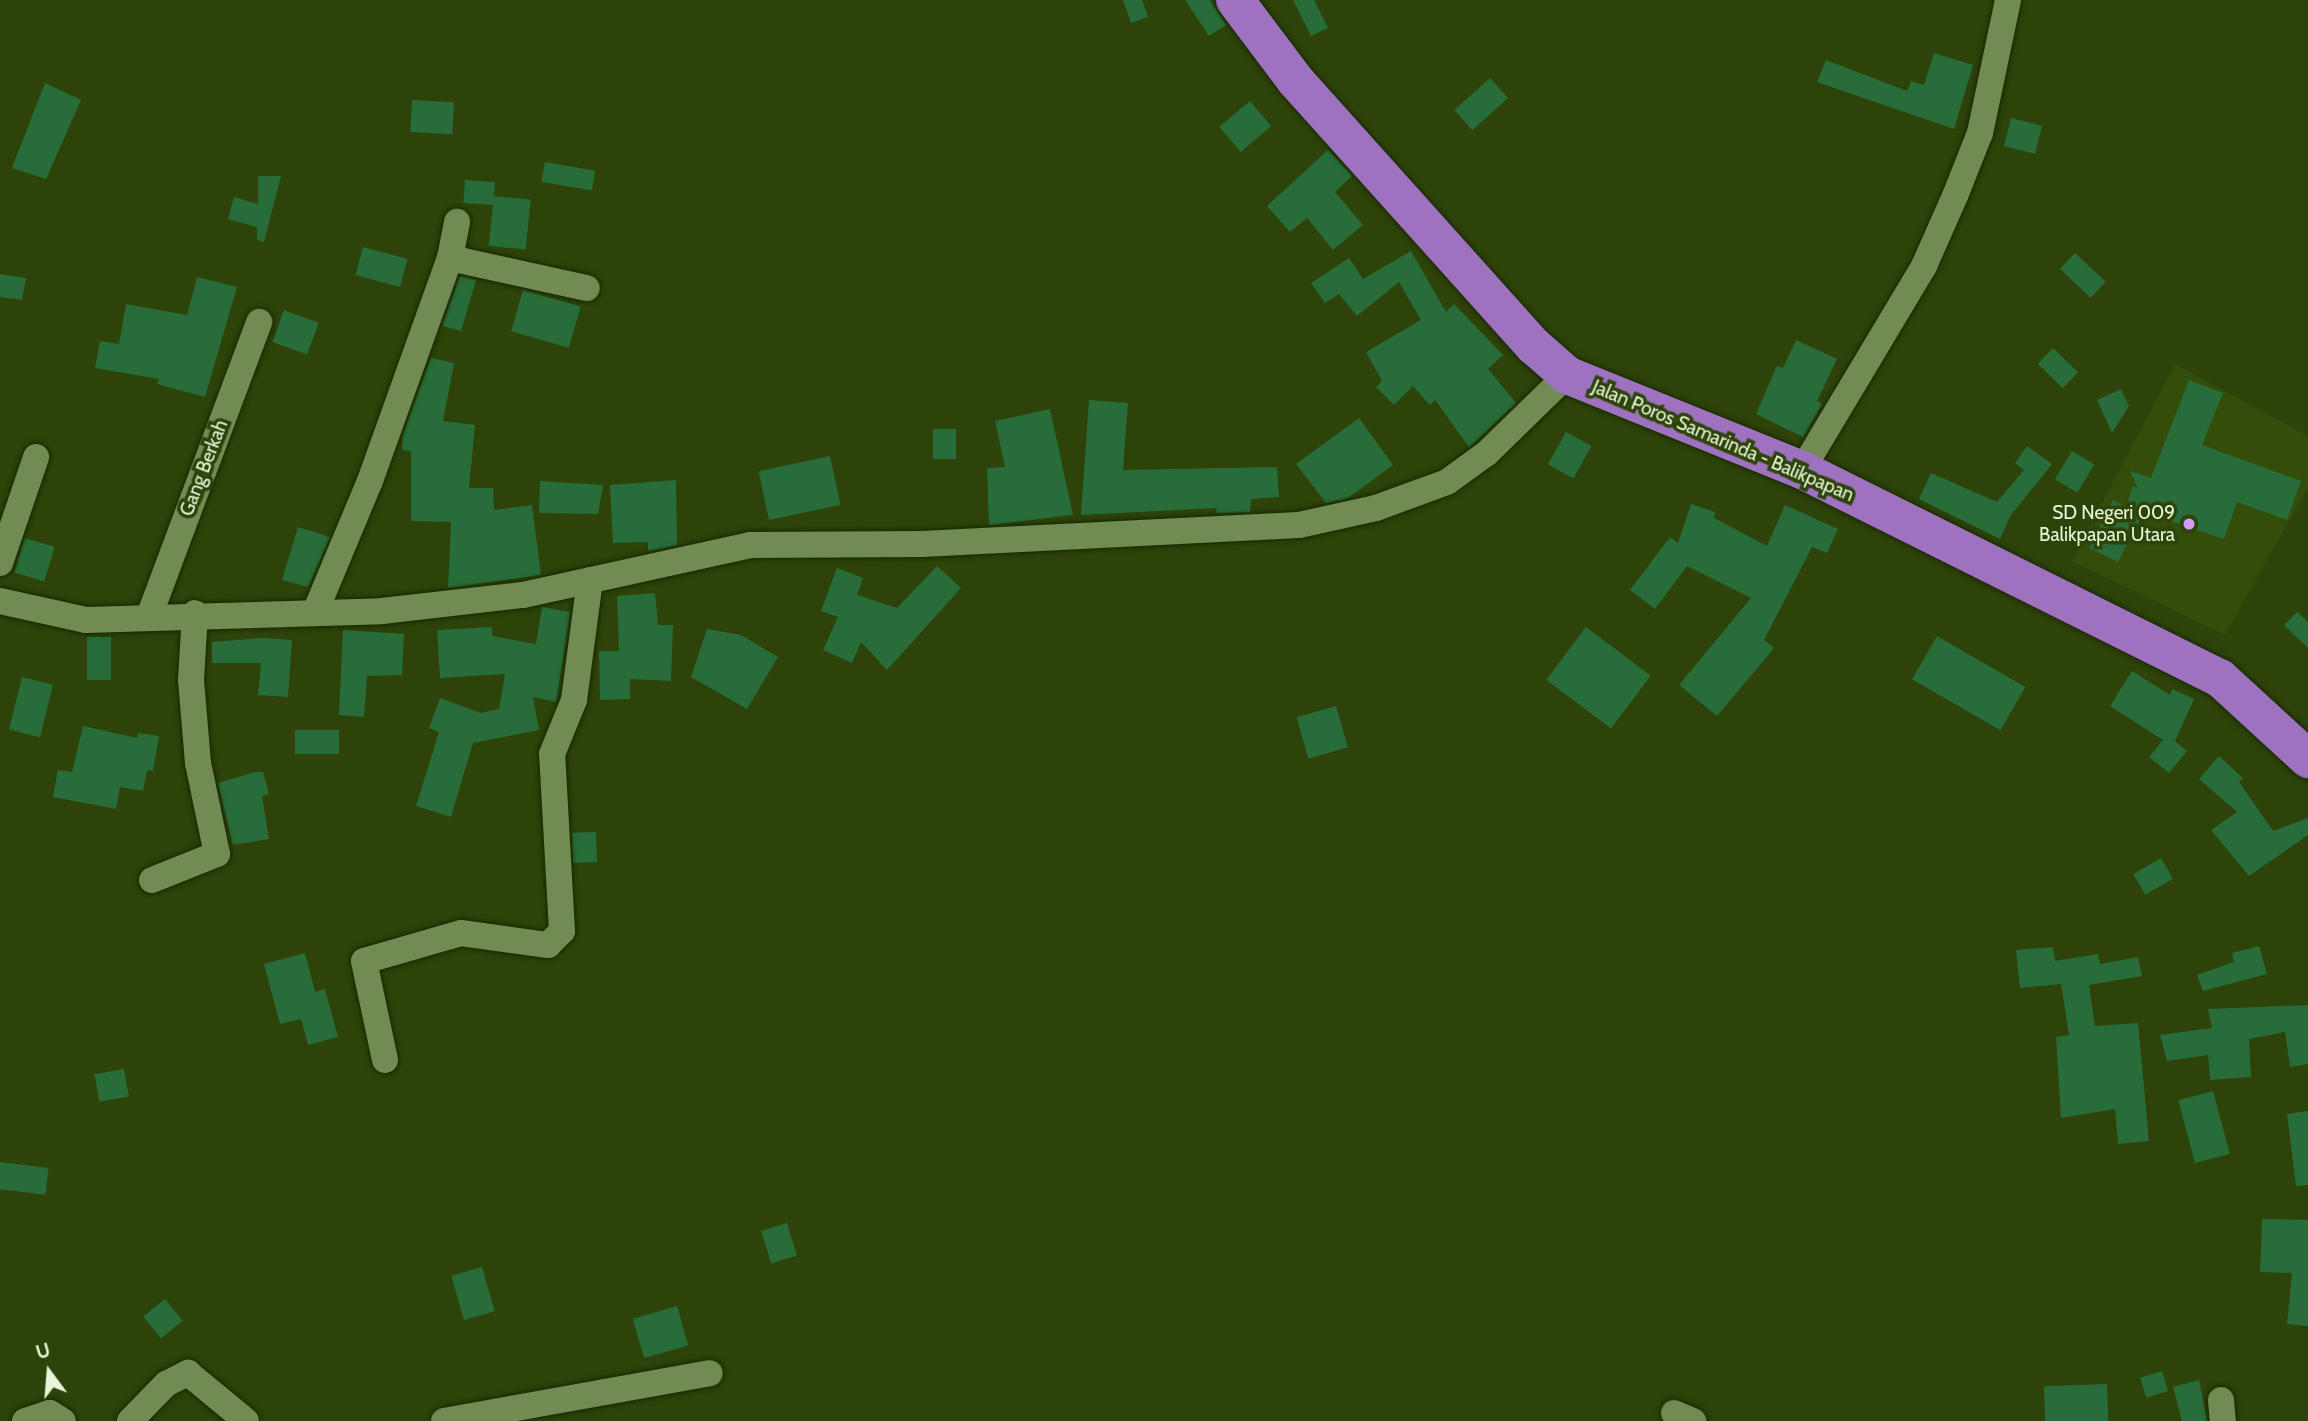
<!DOCTYPE html>
<html>
<head>
<meta charset="utf-8">
<style>
	body { margin:0 }
	#map { position:relative; width:2308px; height:1421px; overflow:hidden; background:#2d4309; font-family:Cabin,sans-serif }
	div>[style] { position:absolute }
	[style*='--x'] { left:calc(var(--x)*1px); top:calc(var(--y)*1px); width:calc(var(--w)*1px); rotate:calc(var(--a)*1deg) }
	.built>* { inset:0; background:#344d0a }
	.building>* { inset:0; background:#286d39; transform-origin:0 0 }
	.roads { filter:drop-shadow(0 0 2px #172800) drop-shadow(0 0 2px #172800) }
	.minor>* { height:26px; margin:-13px; padding:0 13px; transform-origin:13px; border-radius:13px; background:#718b53 }
	.trunk>* { height:38px; margin:-19px; padding:0 19px; transform-origin:19px; border-radius:19px; background:#9e72be }
	.dots>* { width:19px; height:19px; translate:-50% -50%; box-sizing:border-box; border:4px solid #2d4309; border-radius:50% }
	span { translate:-50% -50%; white-space:nowrap; text-align:center; line-height:1.15; -webkit-text-stroke:7px #2d4309; paint-order:stroke }
	.street-label { font-size:19px; color:#e7f6d8 }
	.poi-label { font-size:19px; color:#e7f6d8 }
	.right { translate:-100% -50%; text-align:right }
	.north { position:absolute; left:14px; top:1337px; width:70px; height:70px; -webkit-text-stroke:5px #2d4309; paint-order:stroke; rotate:344deg; font-size:19px; font-weight:700; line-height:28px; text-align:center; color:#e7f6d8 }
	.north::after { content:''; display:block; margin:auto; width:24px; height:32px; background:#e7f6d8; clip-path:polygon(50% 0,100% 100%,50% 72%,0 100%) }
</style>
</head>
<body>
<div id="map">
	<div class="built">
		<div style="clip-path:polygon(2175px 364px,2308px 436px,2308px 487px,2225px 635px,2072px 561px)"></div>
	</div>
	<div class="building">
		<div style="clip-path:polygon(1123px 0,1142px 0,1148px 17px,1131px 23px)"></div>
		<div style="clip-path:polygon(1185px 0,1210px 0,1226px 25px,1209px 36px)"></div>
		<div style="clip-path:polygon(1293px 0,1314px 0,1328px 28px,1311px 36px)"></div>
		<div style="clip-path:polygon(1934px 53px,1973px 65px,1954px 129px,1817px 82px,1826px 60px,1907px 91px,1911px 81px,1924px 85px)"></div>
		<div style="left:1490px;top:78px;width:27px;height:48px;rotate:48deg"></div>
		<div style="clip-path:polygon(45px 83px,81px 100px,46px 179px,12px 168px)"></div>
		<div style="left:412px;top:100px;width:42px;height:32px;rotate:3deg"></div>
		<div style="left:1250px;top:101px;width:33px;height:40px;rotate:50deg"></div>
		<div style="left:2011px;top:118px;width:32px;height:29px;rotate:14deg"></div>
		<div style="clip-path:polygon(1328px 150px,1352px 176px,1335px 192px,1363px 225px,1333px 250px,1307px 218px,1290px 232px,1267px 206px)"></div>
		<div style="left:545px;top:162px;width:51px;height:20px;rotate:10deg"></div>
		<div style="clip-path:polygon(258px 176px,281px 176px,264px 242px,257px 240px,257px 227px,228px 219px,234px 197px,258px 204px)"></div>
		<div style="left:465px;top:180px;width:30px;height:23px;rotate:4deg"></div>
		<div style="left:494px;top:196px;width:37px;height:50px;rotate:6deg"></div>
		<div style="left:363px;top:247px;width:46px;height:29px;rotate:15deg"></div>
		<div style="clip-path:polygon(1411px 251px,1446px 312px,1454px 304px,1503px 355px,1488px 369px,1516px 403px,1469px 447px,1435px 400px,1430px 405px,1413px 386px,1394px 405px,1376px 387px,1382px 381px,1366px 352px,1421px 320px,1399px 282px,1357px 316px,1339px 294px,1325px 303px,1311px 283px,1349px 258px,1363px 279px)"></div>
		<div style="left:2075px;top:253px;width:42px;height:22px;rotate:43deg"></div>
		<div style="clip-path:polygon(0 274px,26px 278px,22px 300px,0 297px)"></div>
		<div style="clip-path:polygon(460px 276px,476px 280px,461px 331px,442px 326px)"></div>
		<div style="clip-path:polygon(197px 277px,237px 287px,205px 397px,157px 384px,159px 379px,95px 368px,100px 341px,119px 344px,126px 304px,187px 315px)"></div>
		<div style="left:523px;top:290px;width:60px;height:43px;rotate:16deg"></div>
		<div style="left:284px;top:310px;width:37px;height:34px;rotate:20deg"></div>
		<div style="clip-path:polygon(1796px 340px,1837px 359px,1817px 401px,1822px 404px,1803px 437px,1756px 414px,1777px 366px,1783px 368px)"></div>
		<div style="left:2053px;top:348px;width:35px;height:22px;rotate:44deg"></div>
		<div style="clip-path:polygon(431px 358px,454px 363px,443px 421px,475px 425px,469px 488px,493px 488px,494px 510px,532px 505px,541px 575px,448px 588px,451px 522px,411px 521px,411px 451px,402px 450px,403px 434px)"></div>
		<div style="clip-path:polygon(2189px 380px,2223px 393px,2202px 445px,2301px 481px,2287px 520px,2237px 502px,2224px 539px,2144px 512px,2118px 562px,2089px 548px,2113px 500px,2126px 507px,2133px 486px,2138px 489px,2130px 471px,2151px 478px)"></div>
		<div style="clip-path:polygon(2121px 389px,2129px 406px,2112px 433px,2097px 400px)"></div>
		<div style="clip-path:polygon(1089px 400px,1128px 403px,1123px 470px,1277px 467px,1279px 497px,1251px 499px,1250px 512px,1217px 513px,1216px 508px,1081px 515px)"></div>
		<div style="clip-path:polygon(1050px 409px,1073px 515px,989px 525px,987px 468px,1005px 467px,995px 421px)"></div>
		<div style="clip-path:polygon(1359px 418px,1393px 465px,1348px 498px,1326px 503px,1296px 464px)"></div>
		<div style="left:933px;top:429px;width:23px;height:30px"></div>
		<div style="left:1566px;top:432px;width:29px;height:37px;rotate:29deg"></div>
		<div style="clip-path:polygon(2027px 446px,2052px 464px,2011px 515px,2000px 539px,1919px 499px,1931px 473px,1997px 502px,2024px 470px,2015px 463px)"></div>
		<div style="left:2072px;top:451px;width:26px;height:33px;rotate:31deg"></div>
		<div style="left:830px;top:456px;width:50px;height:73px;rotate:78deg"></div>
		<div style="clip-path:polygon(676px 480px,677px 545px,648px 551px,648px 542px,613px 543px,610px 485px)"></div>
		<div style="clip-path:polygon(540px 481px,603px 485px,598px 514px,539px 513px)"></div>
		<div style="clip-path:polygon(1691px 504px,1715px 512px,1714px 518px,1767px 546px,1785px 505px,1838px 529px,1827px 553px,1812px 547px,1764px 640px,1774px 648px,1717px 716px,1679px 685px,1751px 598px,1687px 566px,1655px 609px,1630px 590px,1670px 537px,1678px 543px)"></div>
		<div style="clip-path:polygon(298px 527px,330px 537px,308px 587px,282px 580px)"></div>
		<div style="left:25px;top:538px;width:31px;height:36px;rotate:17deg"></div>
		<div style="clip-path:polygon(937px 566px,961px 588px,887px 670px,861px 642px,852px 663px,823px 650px,838px 617px,821px 611px,837px 568px,863px 578px,857px 595px,897px 608px)"></div>
		<div style="clip-path:polygon(655px 593px,658px 625px,673px 625px,671px 681px,630px 679px,630px 699px,600px 700px,599px 651px,619px 651px,617px 596px)"></div>
		<div style="clip-path:polygon(542px 607px,570px 612px,556px 702px,533px 697px,539px 730px,473px 743px,451px 817px,416px 806px,439px 732px,429px 728px,440px 698px,481px 713px,499px 709px,505px 674px,440px 678px,437px 630px,492px 627px,492px 636px,536px 644px)"></div>
		<div style="clip-path:polygon(2297px 612px,2308px 622px,2308px 648px,2284px 625px)"></div>
		<div style="left:1586px;top:627px;width:81px;height:66px;rotate:37deg"></div>
		<div style="clip-path:polygon(707px 629px,741px 635px,778px 657px,747px 709px,691px 677px)"></div>
		<div style="clip-path:polygon(343px 630px,404px 634px,402px 675px,367px 676px,364px 717px,339px 715px)"></div>
		<div style="left:1937px;top:636px;width:102px;height:50px;rotate:30deg"></div>
		<div style="left:87px;top:637px;width:24px;height:43px"></div>
		<div style="clip-path:polygon(263px 638px,292px 640px,288px 697px,258px 695px,261px 663px,212px 663px,212px 642px)"></div>
		<div style="clip-path:polygon(2132px 671px,2170px 695px,2172px 689px,2194px 699px,2175px 741px,2187px 751px,2169px 773px,2149px 757px,2163px 740px,2110px 706px)"></div>
		<div style="left:22px;top:677px;width:32px;height:54px;rotate:14deg"></div>
		<div style="left:1336px;top:706px;width:43px;height:41px;rotate:74deg"></div>
		<div style="clip-path:polygon(83px 726px,137px 738px,138px 733px,159px 736px,153px 771px,147px 770px,143px 791px,120px 787px,116px 809px,53px 797px,58px 770px,72px 772px)"></div>
		<div style="left:295px;top:730px;width:44px;height:24px"></div>
		<div style="clip-path:polygon(2219px 756px,2243px 778px,2239px 782px,2273px 831px,2308px 818px,2308px 835px,2249px 876px,2211px 830px,2237px 812px,2199px 779px)"></div>
		<div style="clip-path:polygon(255px 772px,263px 772px,269px 794px,262px 796px,269px 839px,233px 845px,218px 783px)"></div>
		<div style="left:596px;top:832px;width:30px;height:24px;rotate:88deg"></div>
		<div style="left:2161px;top:858px;width:24px;height:32px;rotate:60deg"></div>
		<div style="clip-path:polygon(2259px 946px,2267px 974px,2203px 991px,2197px 975px,2234px 962px,2232px 953px)"></div>
		<div style="clip-path:polygon(2053px 947px,2055px 961px,2098px 954px,2100px 964px,2138px 957px,2142px 976px,2089px 985px,2095px 1026px,2138px 1023px,2149px 1141px,2118px 1144px,2115px 1109px,2061px 1118px,2056px 1037px,2069px 1035px,2061px 984px,2020px 988px,2016px 950px)"></div>
		<div style="clip-path:polygon(305px 953px,315px 992px,325px 989px,338px 1037px,308px 1045px,301px 1019px,280px 1024px,264px 964px)"></div>
		<div style="clip-path:polygon(2308px 1005px,2308px 1064px,2290px 1067px,2285px 1032px,2249px 1039px,2251px 1077px,2210px 1080px,2208px 1055px,2167px 1061px,2160px 1035px,2212px 1028px,2208px 1009px)"></div>
		<div style="left:124px;top:1069px;width:28px;height:30px;rotate:80deg"></div>
		<div style="left:2213px;top:1091px;width:65px;height:36px;rotate:75deg"></div>
		<div style="clip-path:polygon(2308px 1111px,2308px 1185px,2296px 1186px,2287px 1114px)"></div>
		<div style="left:0;top:1162px;width:49px;height:27px;rotate:7deg"></div>
		<div style="clip-path:polygon(2262px 1219px,2308px 1220px,2308px 1326px,2287px 1324px,2292px 1273px,2260px 1272px)"></div>
		<div style="left:787px;top:1223px;width:34px;height:27px;rotate:73deg"></div>
		<div style="left:482px;top:1267px;width:46px;height:32px;rotate:74deg"></div>
		<div style="left:165px;top:1299px;width:28px;height:28px;rotate:51deg"></div>
		<div style="left:677px;top:1306px;width:41px;height:46px;rotate:74deg"></div>
		<div style="left:2162px;top:1371px;width:21px;height:23px;rotate:73deg"></div>
		<div style="clip-path:polygon(2199px 1380px,2207px 1421px,2182px 1421px,2173px 1387px)"></div>
		<div style="left:2107px;top:1384px;width:37px;height:63px;rotate:88deg"></div>
	</div>
	<div class="roads">
		<div class="minor">
			<div style="--x:450;--y:258;--w:37;--a:-79"></div>
			<div style="--x:1802;--y:470;--w:238;--a:-59.1"></div>
			<div style="--x:1924;--y:266;--w:77;--a:-66.1"></div>
			<div style="--x:1955;--y:196;--w:68;--a:-68.4"></div>
			<div style="--x:1980;--y:133;--w:136;--a:-78.1"></div>
			<div style="--x:0;--y:563;--w:112;--a:-71.2"></div>
			<div style="--x:0;--y:601;--w:88;--a:12.5"></div>
			<div style="--x:86;--y:620;--w:296;--a:-1.7"></div>
			<div style="--x:382;--y:611;--w:142;--a:-6.5"></div>
			<div style="--x:523;--y:595;--w:232;--a:-12.4"></div>
			<div style="--x:750;--y:545;--w:172;--a:-0.3"></div>
			<div style="--x:922;--y:544;--w:377;--a:-2.9"></div>
			<div style="--x:1299;--y:525;--w:79;--a:-12.4"></div>
			<div style="--x:1376;--y:508;--w:76;--a:-20.1"></div>
			<div style="--x:1447;--y:482;--w:49;--a:-35.9"></div>
			<div style="--x:1487;--y:453;--w:112;--a:-44.3"></div>
			<div style="--x:316;--y:610;--w:140;--a:-67.3"></div>
			<div style="--x:370;--y:481;--w:237;--a:-70.3"></div>
			<div style="--x:450;--y:258;--w:140;--a:12.4"></div>
			<div style="--x:150;--y:614;--w:312;--a:-69.5"></div>
			<div style="--x:152;--y:880;--w:70;--a:-21.8"></div>
			<div style="--x:217;--y:854;--w:93;--a:-101.8"></div>
			<div style="--x:198;--y:763;--w:83;--a:-94.8"></div>
			<div style="--x:191;--y:680;--w:67;--a:-86.6"></div>
			<div style="--x:385;--y:1060;--w:101;--a:-102"></div>
			<div style="--x:364;--y:961;--w:101;--a:-16.1"></div>
			<div style="--x:461;--y:933;--w:88;--a:7.9"></div>
			<div style="--x:548;--y:945;--w:20;--a:-45"></div>
			<div style="--x:562;--y:931;--w:177;--a:-93.2"></div>
			<div style="--x:552;--y:754;--w:58;--a:-67.8"></div>
			<div style="--x:574;--y:700;--w:121;--a:-82.4"></div>
			<div style="--x:2221;--y:1400;--w:21;--a:85"></div>
			<div style="--x:1674;--y:1413;--w:21;--a:23"></div>
			<div style="--x:25;--y:1421;--w:26;--a:-18"></div>
			<div style="--x:50;--y:1413;--w:15;--a:32"></div>
			<div style="--x:130;--y:1421;--w:52;--a:-45.8"></div>
			<div style="--x:166;--y:1384;--w:25;--a:-27"></div>
			<div style="--x:188;--y:1373;--w:75;--a:39.6"></div>
			<div style="--x:444;--y:1421;--w:270;--a:-10.2"></div>
		</div>
		<div class="trunk">
			<div style="--x:1235;--y:0;--w:100;--a:53.1"></div>
			<div style="--x:1295;--y:80;--w:358;--a:48.1"></div>
			<div style="--x:1534;--y:346;--w:44;--a:41.3"></div>
			<div style="--x:1567;--y:375;--w:253;--a:22"></div>
			<div style="--x:1802;--y:470;--w:467;--a:26.5"></div>
			<div style="--x:2220;--y:678;--w:120;--a:42.6"></div>
		</div>
	</div>
	<div class="dots">
		<div style="left:2189px;top:524px;background:#d29dfd"></div>
	</div>
	<div class="street-label">
		<span style="left:1723px;top:441px;rotate:23deg">Jalan Poros Samarinda - Balikpapan</span>
		<span style="left:204px;top:468px;rotate:-69deg">Gang Berkah</span>
	</div>
	<div class="poi-label">
		<span class="right" style="left:2175px;top:524px">SD Negeri 009<br>Balikpapan Utara</span>
	</div>
	<div class="north">U</div>
</div>
</body>
</html>
